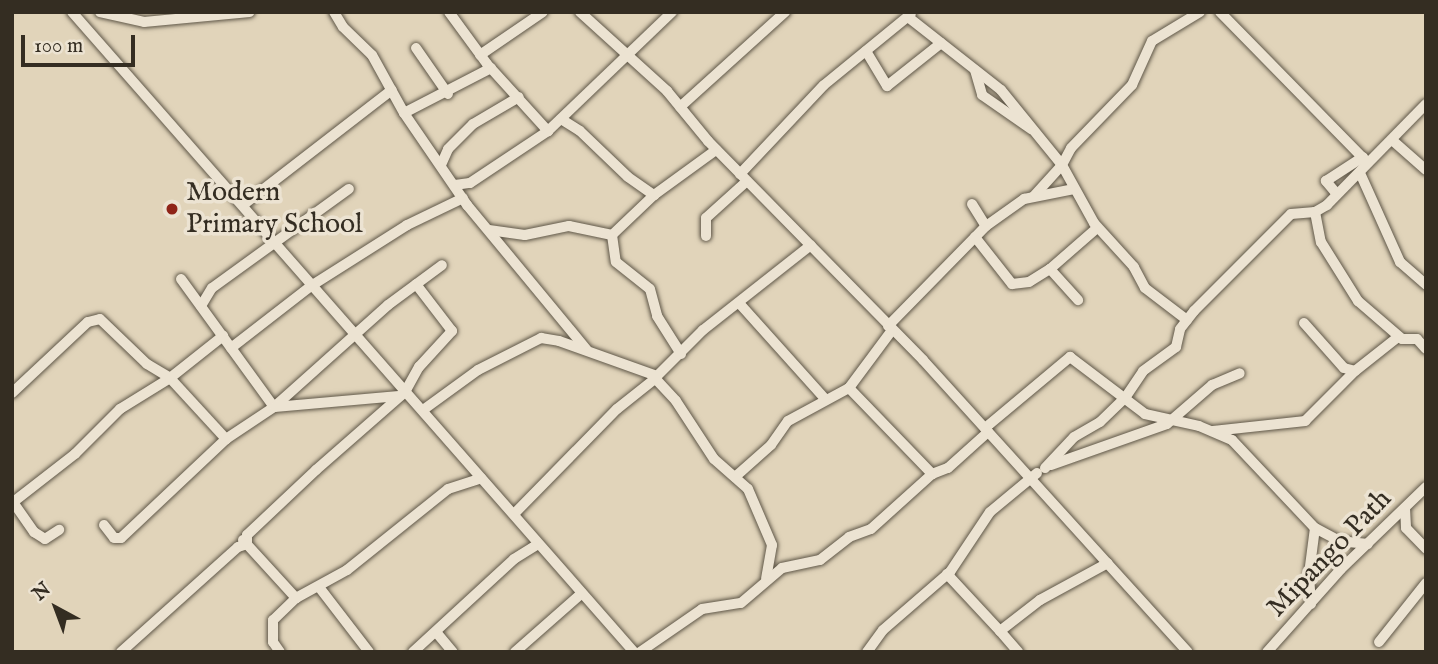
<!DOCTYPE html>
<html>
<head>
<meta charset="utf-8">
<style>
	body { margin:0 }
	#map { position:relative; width:1438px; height:664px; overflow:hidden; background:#e1d4ba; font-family:"IM FELL English",serif }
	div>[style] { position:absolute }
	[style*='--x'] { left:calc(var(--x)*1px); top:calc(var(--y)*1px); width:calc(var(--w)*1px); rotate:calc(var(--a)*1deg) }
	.roads { filter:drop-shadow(0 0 2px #5f5748) drop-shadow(0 0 2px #5f5748) }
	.minor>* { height:10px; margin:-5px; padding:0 5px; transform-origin:5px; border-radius:5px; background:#ece3d2 }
	.dots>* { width:19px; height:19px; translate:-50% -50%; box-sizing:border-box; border:4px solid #ece3d2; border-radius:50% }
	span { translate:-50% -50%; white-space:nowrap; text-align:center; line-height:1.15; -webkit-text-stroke:7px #ece3d2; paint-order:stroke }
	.poi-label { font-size:28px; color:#342d22 }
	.left { translate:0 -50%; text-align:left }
	.street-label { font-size:28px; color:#342d22 }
	.frame { position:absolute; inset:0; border:14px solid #342d22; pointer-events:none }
	.north { position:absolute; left:21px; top:573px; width:70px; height:70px; -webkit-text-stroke:5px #ece3d2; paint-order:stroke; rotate:319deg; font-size:19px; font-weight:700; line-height:28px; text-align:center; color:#342d22 }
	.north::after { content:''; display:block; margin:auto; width:24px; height:32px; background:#342d22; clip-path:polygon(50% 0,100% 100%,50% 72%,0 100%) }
	.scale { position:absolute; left:21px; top:35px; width:114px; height:32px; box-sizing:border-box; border:4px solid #342d22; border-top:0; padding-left:9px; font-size:21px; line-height:24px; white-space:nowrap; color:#342d22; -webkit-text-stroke:5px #ece3d2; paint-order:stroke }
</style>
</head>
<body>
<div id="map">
	<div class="roads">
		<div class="minor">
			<div style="--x:72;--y:12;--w:852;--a:48.71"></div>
			<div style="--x:100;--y:12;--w:45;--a:12.8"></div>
			<div style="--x:144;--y:22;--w:106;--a:-5.4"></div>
			<div style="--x:334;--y:12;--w:17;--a:59"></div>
			<div style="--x:343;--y:27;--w:40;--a:44"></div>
			<div style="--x:372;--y:55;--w:66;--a:61.1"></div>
			<div style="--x:404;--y:113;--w:112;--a:55.6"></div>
			<div style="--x:467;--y:205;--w:188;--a:50.4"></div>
			<div style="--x:449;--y:12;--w:64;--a:53.8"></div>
			<div style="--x:487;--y:64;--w:91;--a:47.7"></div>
			<div style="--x:580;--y:12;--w:118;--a:42.2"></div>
			<div style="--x:667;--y:91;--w:65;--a:50.6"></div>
			<div style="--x:708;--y:141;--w:307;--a:45.5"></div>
			<div style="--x:923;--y:360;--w:394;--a:47.8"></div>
			<div style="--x:1220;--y:12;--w:211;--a:45.6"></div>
			<div style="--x:908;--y:17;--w:118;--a:38.1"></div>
			<div style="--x:1001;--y:90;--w:97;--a:50.9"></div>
			<div style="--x:1062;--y:165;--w:42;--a:132.1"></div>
			<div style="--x:416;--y:48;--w:56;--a:55.2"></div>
			<div style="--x:866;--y:51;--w:41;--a:59"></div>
			<div style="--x:887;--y:86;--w:69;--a:-38.5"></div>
			<div style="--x:480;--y:55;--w:76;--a:-34.3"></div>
			<div style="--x:975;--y:70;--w:26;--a:74"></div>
			<div style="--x:982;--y:95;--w:60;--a:34.8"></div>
			<div style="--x:680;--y:107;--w:142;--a:-42.1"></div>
			<div style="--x:404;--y:113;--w:98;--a:-27.3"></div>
			<div style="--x:561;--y:119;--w:22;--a:32"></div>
			<div style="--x:580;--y:131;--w:66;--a:43.8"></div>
			<div style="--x:628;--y:177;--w:32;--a:35"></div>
			<div style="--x:1392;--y:140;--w:45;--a:41.4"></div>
			<div style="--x:441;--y:165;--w:17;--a:-66"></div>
			<div style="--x:448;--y:149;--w:35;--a:-45"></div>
			<div style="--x:473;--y:124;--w:53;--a:-30.4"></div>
			<div style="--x:1360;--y:173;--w:98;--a:65.8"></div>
			<div style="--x:1400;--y:262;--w:35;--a:41"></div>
			<div style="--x:740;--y:174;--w:122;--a:-46.7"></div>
			<div style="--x:824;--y:85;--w:112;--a:-39.2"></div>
			<div style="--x:455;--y:185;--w:15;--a:-8"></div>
			<div style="--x:470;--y:183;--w:94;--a:-33.7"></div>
			<div style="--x:548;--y:131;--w:172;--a:-43.8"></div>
			<div style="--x:1336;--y:193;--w:16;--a:-130"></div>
			<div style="--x:1326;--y:181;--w:44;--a:-33"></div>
			<div style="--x:972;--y:204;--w:26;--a:58"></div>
			<div style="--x:243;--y:205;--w:188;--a:-37.7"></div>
			<div style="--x:1315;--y:212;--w:31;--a:79"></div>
			<div style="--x:1321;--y:242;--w:70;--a:57.9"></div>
			<div style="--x:1358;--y:301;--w:58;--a:40.8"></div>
			<div style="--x:1402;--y:339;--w:15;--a:0"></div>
			<div style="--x:1417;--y:339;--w:13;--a:48"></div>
			<div style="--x:489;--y:230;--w:36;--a:8"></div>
			<div style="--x:525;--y:235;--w:45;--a:-11.6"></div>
			<div style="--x:569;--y:226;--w:44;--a:11.8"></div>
			<div style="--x:612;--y:235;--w:58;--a:-43.6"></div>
			<div style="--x:654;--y:195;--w:77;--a:-36"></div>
			<div style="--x:612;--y:235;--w:27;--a:82"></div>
			<div style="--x:616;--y:262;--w:43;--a:38.5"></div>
			<div style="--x:650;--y:289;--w:28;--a:75"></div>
			<div style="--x:657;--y:316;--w:45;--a:57.7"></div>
			<div style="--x:706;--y:236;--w:18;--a:-90"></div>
			<div style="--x:706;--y:218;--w:55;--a:-42.1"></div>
			<div style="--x:975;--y:237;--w:60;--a:51.8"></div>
			<div style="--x:1012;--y:284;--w:17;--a:-7"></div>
			<div style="--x:1029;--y:282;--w:25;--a:-32"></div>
			<div style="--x:1050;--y:269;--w:62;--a:-41.1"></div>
			<div style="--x:1050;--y:269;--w:42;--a:47.9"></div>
			<div style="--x:181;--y:279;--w:158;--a:54"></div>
			<div style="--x:274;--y:407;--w:153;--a:-41.8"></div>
			<div style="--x:388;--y:305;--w:67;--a:-36.5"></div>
			<div style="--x:739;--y:303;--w:129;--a:48.1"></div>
			<div style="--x:201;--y:306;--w:21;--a:-59"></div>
			<div style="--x:212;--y:288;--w:169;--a:-35.9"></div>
			<div style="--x:1187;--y:320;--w:53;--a:-142.7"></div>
			<div style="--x:1145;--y:288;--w:24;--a:-118"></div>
			<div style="--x:1134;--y:267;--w:59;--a:-132.3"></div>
			<div style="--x:1094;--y:223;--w:66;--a:-118.9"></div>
			<div style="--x:1062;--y:165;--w:19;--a:-62"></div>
			<div style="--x:1071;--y:148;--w:88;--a:-45.9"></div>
			<div style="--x:1132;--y:85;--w:48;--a:-65.6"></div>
			<div style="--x:1152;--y:41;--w:56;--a:-31.1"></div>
			<div style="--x:1304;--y:323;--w:60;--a:48.4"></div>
			<div style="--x:1344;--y:368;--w:11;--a:15"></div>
			<div style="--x:1355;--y:371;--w:55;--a:-38.3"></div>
			<div style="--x:888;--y:326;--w:140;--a:-45.6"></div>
			<div style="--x:986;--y:226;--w:47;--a:-35.4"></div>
			<div style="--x:1024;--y:199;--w:51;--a:-11.3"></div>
			<div style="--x:231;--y:348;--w:101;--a:-37.8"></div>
			<div style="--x:311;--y:286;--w:114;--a:-32.4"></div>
			<div style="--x:407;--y:225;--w:62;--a:-25.7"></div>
			<div style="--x:652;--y:375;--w:35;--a:47"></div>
			<div style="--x:676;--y:401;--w:69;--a:56.8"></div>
			<div style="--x:714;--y:459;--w:45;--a:41.4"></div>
			<div style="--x:748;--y:489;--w:61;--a:66.8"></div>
			<div style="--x:772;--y:545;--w:34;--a:100"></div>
			<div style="--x:849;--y:388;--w:72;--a:-53.4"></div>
			<div style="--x:12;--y:393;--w:104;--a:-43.1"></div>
			<div style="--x:88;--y:322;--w:12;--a:-14"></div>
			<div style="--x:100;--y:319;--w:65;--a:43.8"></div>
			<div style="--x:147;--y:364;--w:27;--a:31"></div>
			<div style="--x:170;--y:378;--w:83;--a:47.4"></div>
			<div style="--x:423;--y:410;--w:68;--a:-36"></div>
			<div style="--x:478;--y:370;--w:71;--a:-26.9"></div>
			<div style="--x:541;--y:338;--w:18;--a:9"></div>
			<div style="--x:559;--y:341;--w:104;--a:19.7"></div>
			<div style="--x:657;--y:376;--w:65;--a:-45"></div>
			<div style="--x:703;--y:330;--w:137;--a:-38.2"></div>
			<div style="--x:985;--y:428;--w:111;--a:-39.9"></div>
			<div style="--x:1070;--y:357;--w:94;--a:37.2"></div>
			<div style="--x:1145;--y:414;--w:55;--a:12.5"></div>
			<div style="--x:1199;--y:426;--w:36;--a:23"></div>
			<div style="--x:1232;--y:440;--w:121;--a:46.7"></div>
			<div style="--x:1315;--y:528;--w:27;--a:28"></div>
			<div style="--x:1339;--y:541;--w:29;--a:6"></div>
			<div style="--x:1213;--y:431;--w:93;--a:-6.2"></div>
			<div style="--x:1305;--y:421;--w:71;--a:-45"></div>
			<div style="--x:1051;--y:465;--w:123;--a:-19.5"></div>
			<div style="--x:1167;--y:424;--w:60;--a:-40.9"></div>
			<div style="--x:1212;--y:385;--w:30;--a:-23"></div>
			<div style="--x:1045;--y:468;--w:42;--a:-46.9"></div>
			<div style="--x:1074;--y:437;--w:30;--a:-30"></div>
			<div style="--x:1100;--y:422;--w:35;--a:-44"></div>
			<div style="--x:1125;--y:398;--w:32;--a:-56"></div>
			<div style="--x:1143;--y:371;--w:41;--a:-36"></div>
			<div style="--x:1176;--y:347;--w:18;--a:-77"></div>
			<div style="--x:1180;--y:329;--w:23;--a:-52"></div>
			<div style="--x:1194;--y:311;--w:137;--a:-45"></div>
			<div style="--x:1291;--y:214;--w:24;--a:-5"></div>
			<div style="--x:1315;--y:212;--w:14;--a:-30"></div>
			<div style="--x:1327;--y:205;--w:141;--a:-45.6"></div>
			<div style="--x:735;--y:477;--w:48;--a:-41.6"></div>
			<div style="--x:771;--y:445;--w:29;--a:-55"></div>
			<div style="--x:788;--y:421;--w:69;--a:-28.4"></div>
			<div style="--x:849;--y:388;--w:120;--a:46"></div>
			<div style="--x:932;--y:474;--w:17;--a:-21"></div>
			<div style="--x:948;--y:468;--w:54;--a:-42"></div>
			<div style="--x:13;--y:502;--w:37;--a:55"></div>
			<div style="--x:34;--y:532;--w:13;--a:32"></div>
			<div style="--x:45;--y:539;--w:17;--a:-33"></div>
			<div style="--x:12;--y:503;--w:80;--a:-37.9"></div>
			<div style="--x:75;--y:454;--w:64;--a:-45"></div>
			<div style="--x:120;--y:409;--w:59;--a:-31.8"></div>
			<div style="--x:170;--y:378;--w:68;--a:-38.4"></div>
			<div style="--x:1405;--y:508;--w:20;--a:87"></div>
			<div style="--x:1406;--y:528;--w:29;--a:46"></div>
			<div style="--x:514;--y:514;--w:147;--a:-45.6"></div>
			<div style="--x:617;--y:409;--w:50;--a:-38.5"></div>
			<div style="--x:104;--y:525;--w:16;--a:52"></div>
			<div style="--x:114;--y:538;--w:7;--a:0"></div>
			<div style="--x:121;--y:538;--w:144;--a:-43.3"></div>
			<div style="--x:226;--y:439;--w:58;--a:-33.7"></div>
			<div style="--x:274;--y:407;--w:126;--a:-5"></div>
			<div style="--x:243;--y:540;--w:79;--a:47.6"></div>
			<div style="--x:296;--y:598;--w:32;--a:136"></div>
			<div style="--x:273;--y:620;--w:22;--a:90"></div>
			<div style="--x:273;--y:642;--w:12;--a:55"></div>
			<div style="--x:947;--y:574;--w:78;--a:47.1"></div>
			<div style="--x:1000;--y:631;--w:51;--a:-37.8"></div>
			<div style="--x:1040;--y:600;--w:77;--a:-28.6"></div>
			<div style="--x:319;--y:587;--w:82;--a:52.4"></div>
			<div style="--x:296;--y:598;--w:58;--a:-28.8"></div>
			<div style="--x:347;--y:570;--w:129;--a:-38.7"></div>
			<div style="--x:448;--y:489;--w:35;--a:-18"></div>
			<div style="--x:1311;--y:604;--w:30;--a:-94"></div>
			<div style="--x:1309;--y:574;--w:46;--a:-82.6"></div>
			<div style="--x:1000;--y:631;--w:28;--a:49"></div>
			<div style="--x:436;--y:632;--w:26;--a:50"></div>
			<div style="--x:1379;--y:642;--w:75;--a:-51.5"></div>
			<div style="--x:121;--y:652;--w:157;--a:-41.9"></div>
			<div style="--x:238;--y:547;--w:9;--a:-18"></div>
			<div style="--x:247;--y:544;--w:9;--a:-90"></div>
			<div style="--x:247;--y:535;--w:95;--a:-43.3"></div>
			<div style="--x:316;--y:470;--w:118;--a:-41.2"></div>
			<div style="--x:405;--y:392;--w:29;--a:-61"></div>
			<div style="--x:419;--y:367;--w:49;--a:-47.5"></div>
			<div style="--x:452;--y:331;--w:59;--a:-127.5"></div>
			<div style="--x:413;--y:652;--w:137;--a:-42.6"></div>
			<div style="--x:514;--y:559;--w:28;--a:-32"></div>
			<div style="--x:515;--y:652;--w:89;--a:-41.4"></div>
			<div style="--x:640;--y:652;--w:75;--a:-34.7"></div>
			<div style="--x:702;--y:609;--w:39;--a:-9"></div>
			<div style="--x:741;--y:603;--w:54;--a:-40.5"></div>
			<div style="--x:782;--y:568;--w:39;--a:-12"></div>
			<div style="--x:820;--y:560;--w:37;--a:-38"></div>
			<div style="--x:849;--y:537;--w:23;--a:-20"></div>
			<div style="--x:871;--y:529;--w:82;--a:-42"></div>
			<div style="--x:867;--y:652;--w:27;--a:-54"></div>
			<div style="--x:883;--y:630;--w:89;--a:-40.9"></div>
			<div style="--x:950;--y:572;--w:72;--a:-56.3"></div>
			<div style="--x:990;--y:512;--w:61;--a:-39.7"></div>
			<div style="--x:1267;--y:652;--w:111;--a:-48.3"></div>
			<div style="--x:1341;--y:569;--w:118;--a:-44"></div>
		</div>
	</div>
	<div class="dots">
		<div style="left:172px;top:209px;background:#8f2418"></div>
	</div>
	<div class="poi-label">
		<span class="left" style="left:186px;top:209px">Modern<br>Primary School</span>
	</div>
	<div class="street-label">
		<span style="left:1330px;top:554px;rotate:-46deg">Mipango Path</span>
	</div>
	<div class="frame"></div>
	<div class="north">N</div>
	<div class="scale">100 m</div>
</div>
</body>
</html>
